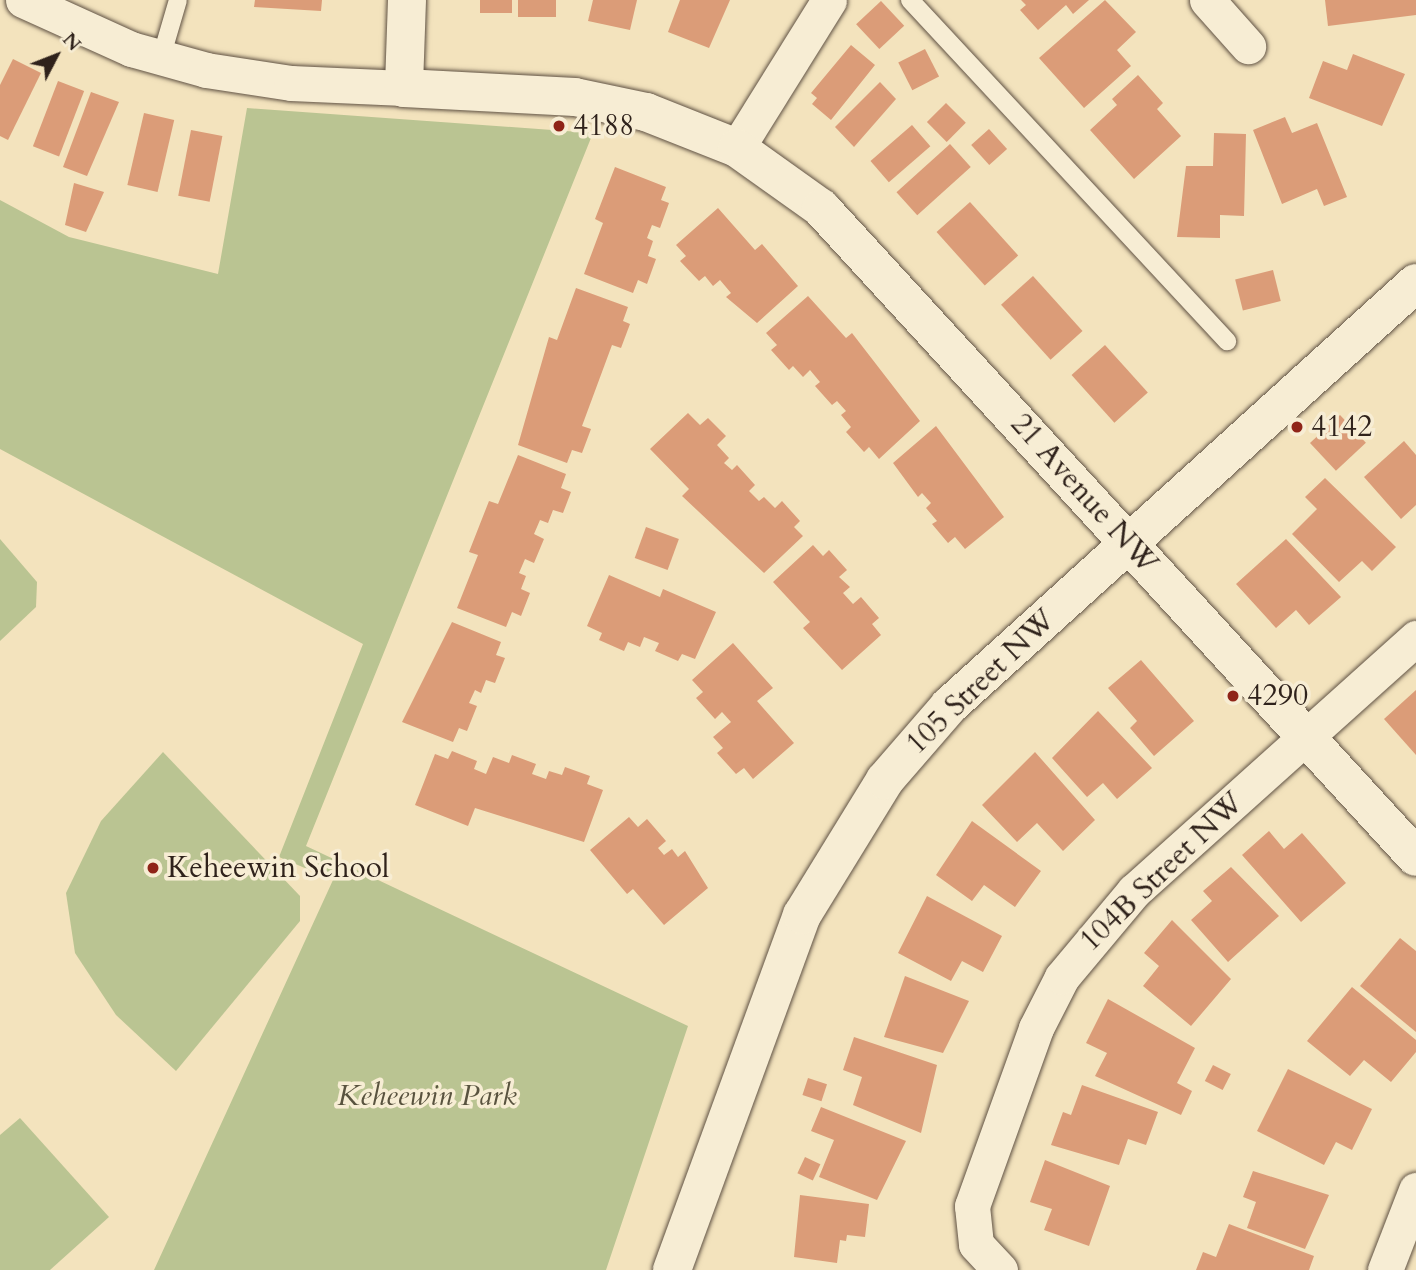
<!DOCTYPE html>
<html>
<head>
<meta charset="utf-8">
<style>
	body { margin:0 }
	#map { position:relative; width:1416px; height:1270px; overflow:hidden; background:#f3e3bd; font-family:Cardo,serif }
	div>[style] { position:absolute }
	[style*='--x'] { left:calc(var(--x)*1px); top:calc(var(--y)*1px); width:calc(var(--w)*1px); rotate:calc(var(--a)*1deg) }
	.green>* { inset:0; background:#bac492 }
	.building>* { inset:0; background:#db9c78; transform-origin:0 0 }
	.roads { filter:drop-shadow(0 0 2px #605244) drop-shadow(0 0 2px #605244) }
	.lane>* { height:18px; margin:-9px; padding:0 9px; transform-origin:9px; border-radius:9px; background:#f7edd4 }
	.street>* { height:35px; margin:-17.5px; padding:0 17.5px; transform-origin:17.5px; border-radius:17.5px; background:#f7edd4 }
	.secondary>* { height:38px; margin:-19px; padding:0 19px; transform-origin:19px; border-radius:19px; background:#f7edd4 }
	.dots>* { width:19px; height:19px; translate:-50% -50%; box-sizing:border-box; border:4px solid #f7edd4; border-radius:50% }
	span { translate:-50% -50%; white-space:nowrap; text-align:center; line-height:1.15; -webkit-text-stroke:7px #f7edd4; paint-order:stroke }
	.poi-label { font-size:30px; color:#2f221b }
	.left { translate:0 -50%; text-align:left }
	.street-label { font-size:30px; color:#2f221b }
	.park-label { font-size:30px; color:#59533f; font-style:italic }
	.north { position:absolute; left:21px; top:21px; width:70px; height:70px; -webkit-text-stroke:5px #f7edd4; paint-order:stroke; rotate:48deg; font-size:19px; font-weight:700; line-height:28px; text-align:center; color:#2f221b }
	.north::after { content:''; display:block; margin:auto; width:24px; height:32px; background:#2f221b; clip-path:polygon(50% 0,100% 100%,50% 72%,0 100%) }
</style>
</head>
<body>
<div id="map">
	<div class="green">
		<div style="clip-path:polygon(247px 108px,593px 133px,306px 846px,688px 1026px,606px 1270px,154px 1270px,333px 880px,279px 857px,363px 644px,0 449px,0 200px,69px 237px,218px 274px)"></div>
		<div style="clip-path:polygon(0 539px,37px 582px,36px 607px,0 641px)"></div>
		<div style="clip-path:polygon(163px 752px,300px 896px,300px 921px,176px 1071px,116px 1015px,75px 953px,66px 893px,101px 821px)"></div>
		<div style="clip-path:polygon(20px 1118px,109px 1217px,50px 1270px,0 1270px,0 1135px)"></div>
	</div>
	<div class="building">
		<div style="clip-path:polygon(255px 0,322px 0,321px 11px,254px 7px)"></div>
		<div style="left:480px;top:0;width:32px;height:13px"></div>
		<div style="left:518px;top:0;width:38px;height:17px"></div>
		<div style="clip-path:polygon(593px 0,637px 0,630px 30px,588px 21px)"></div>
		<div style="clip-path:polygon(680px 0,730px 0,709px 48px,668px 32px)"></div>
		<div style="clip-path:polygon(1021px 0,1089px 0,1073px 14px,1066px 5px,1038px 30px,1020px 10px,1026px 5px)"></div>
		<div style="clip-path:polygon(1105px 0,1136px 32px,1117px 50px,1131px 66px,1084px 108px,1039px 58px)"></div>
		<div style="clip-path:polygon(1325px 0,1416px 0,1416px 15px,1328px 26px)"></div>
		<div style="left:881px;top:1px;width:34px;height:34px;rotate:47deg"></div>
		<div style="clip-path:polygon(851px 45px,875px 65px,831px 120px,812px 104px,817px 98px,811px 93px)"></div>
		<div style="left:925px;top:49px;width:31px;height:30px;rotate:63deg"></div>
		<div style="clip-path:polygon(1353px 54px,1405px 74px,1382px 126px,1309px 98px,1323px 61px,1347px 70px)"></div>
		<div style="clip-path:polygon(13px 59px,41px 73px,8px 140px,0 136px,0 85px)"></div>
		<div style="clip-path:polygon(1138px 75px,1163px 103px,1157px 109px,1181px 136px,1134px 179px,1090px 130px,1117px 105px,1112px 99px)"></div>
		<div style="left:58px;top:81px;width:28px;height:70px;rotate:21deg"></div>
		<div style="clip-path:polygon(880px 82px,896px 99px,854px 147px,835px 127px)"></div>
		<div style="clip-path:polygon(91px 92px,119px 102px,87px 176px,63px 167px)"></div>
		<div style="left:946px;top:103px;width:28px;height:27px;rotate:45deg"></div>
		<div style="left:144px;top:113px;width:31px;height:74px;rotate:13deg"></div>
		<div style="clip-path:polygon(1285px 117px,1292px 133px,1317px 123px,1347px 197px,1324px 206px,1317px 189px,1282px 204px,1253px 130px)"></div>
		<div style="left:912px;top:125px;width:28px;height:55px;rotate:49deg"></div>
		<div style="left:989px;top:129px;width:27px;height:24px;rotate:48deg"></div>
		<div style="left:191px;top:130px;width:32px;height:67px;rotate:11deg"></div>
		<div style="clip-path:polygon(1214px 133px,1246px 134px,1244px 216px,1220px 215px,1220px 238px,1177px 237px,1186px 166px,1213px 166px)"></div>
		<div style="left:950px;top:144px;width:31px;height:72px;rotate:48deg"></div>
		<div style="clip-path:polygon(615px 167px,666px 187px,661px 200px,669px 203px,660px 228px,652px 225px,647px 238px,653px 241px,648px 256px,656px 259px,647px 284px,638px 280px,633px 293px,584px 274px,603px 223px,595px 219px)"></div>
		<div style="clip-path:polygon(74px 183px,104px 192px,86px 232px,65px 225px)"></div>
		<div style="left:970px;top:202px;width:72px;height:45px;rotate:48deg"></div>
		<div style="clip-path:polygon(718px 208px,755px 250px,762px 244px,798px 286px,757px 323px,726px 297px,731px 293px,720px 280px,713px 286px,705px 276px,699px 281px,680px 261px,686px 256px,676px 245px)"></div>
		<div style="left:1273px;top:270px;width:32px;height:39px;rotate:76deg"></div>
		<div style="left:1033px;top:276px;width:74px;height:43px;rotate:48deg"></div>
		<div style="clip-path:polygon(576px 288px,628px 307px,623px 321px,630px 324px,621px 348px,612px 345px,582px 426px,591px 429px,582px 453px,572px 450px,567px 463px,518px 445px,549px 337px,557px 340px)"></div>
		<div style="clip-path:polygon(808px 296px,846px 338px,852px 333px,920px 421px,879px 459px,869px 447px,864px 452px,846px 432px,851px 427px,841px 415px,846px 411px,837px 401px,832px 405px,815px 386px,820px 382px,810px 370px,803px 377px,793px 366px,789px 370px,771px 350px,777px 345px,766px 333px)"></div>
		<div style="left:1105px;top:345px;width:64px;height:45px;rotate:48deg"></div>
		<div style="clip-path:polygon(688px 413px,700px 425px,708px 418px,726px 436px,717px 445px,729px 458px,724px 463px,732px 470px,737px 465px,755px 485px,749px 491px,759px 501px,764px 497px,775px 508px,782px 501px,800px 521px,794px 527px,803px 536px,764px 573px,682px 496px,689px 489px,650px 449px)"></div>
		<div style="left:1340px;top:415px;width:38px;height:41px;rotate:47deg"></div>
		<div style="clip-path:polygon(936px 426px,1004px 517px,965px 549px,955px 537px,948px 543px,932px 524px,937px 521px,926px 508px,931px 503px,922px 493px,918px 497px,893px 463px)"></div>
		<div style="clip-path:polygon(1404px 441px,1416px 455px,1416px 505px,1401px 519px,1364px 477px)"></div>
		<div style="clip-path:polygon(518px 455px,566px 474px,561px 488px,571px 492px,563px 513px,553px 510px,548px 523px,540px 520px,534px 534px,544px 539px,534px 563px,525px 559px,519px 573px,526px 576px,521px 589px,530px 593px,521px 616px,512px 612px,506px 627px,457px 608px,478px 555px,469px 552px,489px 501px,498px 504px)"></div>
		<div style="clip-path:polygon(1325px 478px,1396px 547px,1372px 571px,1362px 561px,1339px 582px,1292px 534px,1317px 509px,1305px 497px)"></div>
		<div style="left:646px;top:527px;width:35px;height:33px;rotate:20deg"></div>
		<div style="clip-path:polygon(1286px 539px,1341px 597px,1309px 625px,1296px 610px,1276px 628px,1236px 584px)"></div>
		<div style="clip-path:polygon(813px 545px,823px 556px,829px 550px,847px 570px,839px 577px,850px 587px,843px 593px,853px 604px,861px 597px,879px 618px,872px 624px,881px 635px,842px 670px,803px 628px,810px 622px,773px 582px)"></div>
		<div style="clip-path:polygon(609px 575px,660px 597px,663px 589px,716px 612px,695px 659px,682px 654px,678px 661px,655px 651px,659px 643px,644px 637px,640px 647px,628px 642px,624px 651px,599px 640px,602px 633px,587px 626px)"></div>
		<div style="clip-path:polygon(452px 622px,501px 642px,496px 655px,505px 658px,495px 683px,486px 680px,481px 693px,475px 690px,469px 703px,477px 706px,467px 731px,459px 728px,453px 742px,402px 722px)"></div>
		<div style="clip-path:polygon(733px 643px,773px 688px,757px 701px,794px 743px,753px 779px,744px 768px,736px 774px,717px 753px,723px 748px,713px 737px,731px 722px,722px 712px,715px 719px,696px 698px,703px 692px,692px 680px)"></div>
		<div style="clip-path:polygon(1141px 660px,1194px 721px,1154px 756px,1130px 728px,1137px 721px,1108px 688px)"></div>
		<div style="clip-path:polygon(1416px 690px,1416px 755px,1384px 719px)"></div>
		<div style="clip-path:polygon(1098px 711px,1152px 768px,1117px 799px,1103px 783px,1087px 797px,1052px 758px)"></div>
		<div style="clip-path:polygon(452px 751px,477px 761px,474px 769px,486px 774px,493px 757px,509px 763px,512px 755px,536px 764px,532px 774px,546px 779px,549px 771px,562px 775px,565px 767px,590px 776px,587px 784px,603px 790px,584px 842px,475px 808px,468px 826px,415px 805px,435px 754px,448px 759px)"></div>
		<div style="clip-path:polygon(1035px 752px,1095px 820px,1063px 851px,1037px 823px,1017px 842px,982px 805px)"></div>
		<div style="clip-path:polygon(629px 817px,638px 827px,647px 819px,666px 841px,658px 848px,664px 855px,672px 849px,678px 857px,685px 851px,708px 888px,664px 925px,633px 889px,627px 894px,590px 850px)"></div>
		<div style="clip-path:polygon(972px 821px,1041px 871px,1015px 907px,984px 885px,972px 901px,936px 875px)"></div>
		<div style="clip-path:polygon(1269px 831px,1284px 849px,1302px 833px,1346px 883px,1301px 922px,1242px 855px)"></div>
		<div style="clip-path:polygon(1231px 867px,1279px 916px,1228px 962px,1191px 920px,1212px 901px,1203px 891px)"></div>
		<div style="clip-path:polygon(927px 896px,1002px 936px,983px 972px,962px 961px,951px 981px,898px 953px)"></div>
		<div style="clip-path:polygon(1172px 920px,1231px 979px,1191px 1026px,1143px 986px,1159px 966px,1144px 953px)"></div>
		<div style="clip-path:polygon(1400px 938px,1416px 951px,1416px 1032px,1360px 986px)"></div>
		<div style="clip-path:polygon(905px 976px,969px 1001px,943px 1053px,884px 1037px)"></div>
		<div style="clip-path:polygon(1352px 987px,1416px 1040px,1416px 1052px,1391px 1082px,1364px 1060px,1350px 1076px,1307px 1041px)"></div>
		<div style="clip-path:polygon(1108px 999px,1195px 1048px,1177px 1083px,1192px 1091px,1181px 1115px,1095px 1076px,1107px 1053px,1086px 1043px)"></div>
		<div style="clip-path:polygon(854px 1037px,937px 1065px,921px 1133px,853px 1105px,862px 1077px,843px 1070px)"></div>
		<div style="left:1213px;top:1065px;width:20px;height:18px;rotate:27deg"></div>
		<div style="clip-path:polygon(1288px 1069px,1372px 1109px,1352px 1150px,1336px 1142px,1324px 1165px,1257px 1131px)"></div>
		<div style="left:808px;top:1078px;width:20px;height:18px;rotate:18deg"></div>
		<div style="clip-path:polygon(1082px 1085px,1158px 1112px,1146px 1145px,1128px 1139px,1119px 1165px,1051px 1145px,1063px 1112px,1071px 1115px)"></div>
		<div style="clip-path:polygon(821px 1107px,906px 1141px,877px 1200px,819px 1177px,834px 1140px,811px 1131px)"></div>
		<div style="left:805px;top:1157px;width:17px;height:18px;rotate:25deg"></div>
		<div style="clip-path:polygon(1045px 1160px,1110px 1186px,1089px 1246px,1044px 1230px,1052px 1209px,1030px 1202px)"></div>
		<div style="clip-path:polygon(1253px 1171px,1329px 1195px,1305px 1249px,1247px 1228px,1256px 1202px,1243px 1197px)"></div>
		<div style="clip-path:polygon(800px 1195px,869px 1204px,865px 1237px,847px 1235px,846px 1241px,840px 1240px,837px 1263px,794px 1257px)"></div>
		<div style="clip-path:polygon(1229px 1224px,1314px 1256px,1309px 1270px,1196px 1270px,1203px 1252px,1216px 1257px)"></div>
	</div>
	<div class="roads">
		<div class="lane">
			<div style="--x:910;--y:0;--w:466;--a:47.1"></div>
			<div style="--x:161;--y:58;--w:60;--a:-73.7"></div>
		</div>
		<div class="street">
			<div style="--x:23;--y:0;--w:119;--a:24.4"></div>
			<div style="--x:131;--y:49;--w:78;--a:15.6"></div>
			<div style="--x:206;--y:70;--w:86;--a:8.7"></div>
			<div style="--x:291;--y:83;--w:113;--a:2.5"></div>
			<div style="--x:1207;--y:0;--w:62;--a:48.3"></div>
			<div style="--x:737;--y:148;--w:174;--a:-58.1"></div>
			<div style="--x:1000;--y:1270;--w:35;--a:-133"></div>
			<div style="--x:976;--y:1244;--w:38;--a:-96"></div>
			<div style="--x:972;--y:1206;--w:189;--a:-70.2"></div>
			<div style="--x:1036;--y:1028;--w:57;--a:-63"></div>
			<div style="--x:1062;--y:977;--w:112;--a:-50.1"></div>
			<div style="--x:1134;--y:891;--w:379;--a:-41.9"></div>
			<div style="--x:1385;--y:1270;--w:86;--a:-68.8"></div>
		</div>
		<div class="secondary">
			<div style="--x:407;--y:0;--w:88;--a:92"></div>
			<div style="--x:404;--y:88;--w:171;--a:3"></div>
			<div style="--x:575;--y:97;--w:73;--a:11.9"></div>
			<div style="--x:646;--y:112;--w:98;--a:21.6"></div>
			<div style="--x:737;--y:148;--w:103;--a:35.5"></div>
			<div style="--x:821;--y:208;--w:880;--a:47.49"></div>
			<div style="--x:672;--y:1270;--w:378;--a:-69.9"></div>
			<div style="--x:802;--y:915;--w:158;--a:-58.4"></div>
			<div style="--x:885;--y:780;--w:98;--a:-49.1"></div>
			<div style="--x:949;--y:706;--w:630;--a:-42.17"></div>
		</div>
	</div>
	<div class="dots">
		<div style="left:559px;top:126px;background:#8f2418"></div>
		<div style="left:1297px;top:427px;background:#8f2418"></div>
		<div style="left:1233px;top:696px;background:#8f2418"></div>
		<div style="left:153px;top:868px;background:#8f2418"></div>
	</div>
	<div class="poi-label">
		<span class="left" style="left:573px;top:126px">4188</span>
		<span class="left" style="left:1311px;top:427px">4142</span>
		<span class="left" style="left:1247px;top:696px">4290</span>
		<span class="left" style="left:167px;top:868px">Keheewin School</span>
	</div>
	<div class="street-label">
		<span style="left:1084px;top:494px;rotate:48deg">21 Avenue NW</span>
		<span style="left:981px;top:682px;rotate:-44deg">105 Street NW</span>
		<span style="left:1162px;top:872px;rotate:-44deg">104B Street NW</span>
	</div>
	<div class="park-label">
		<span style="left:427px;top:1096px">Keheewin Park</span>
	</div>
	<div class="north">N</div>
</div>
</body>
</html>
